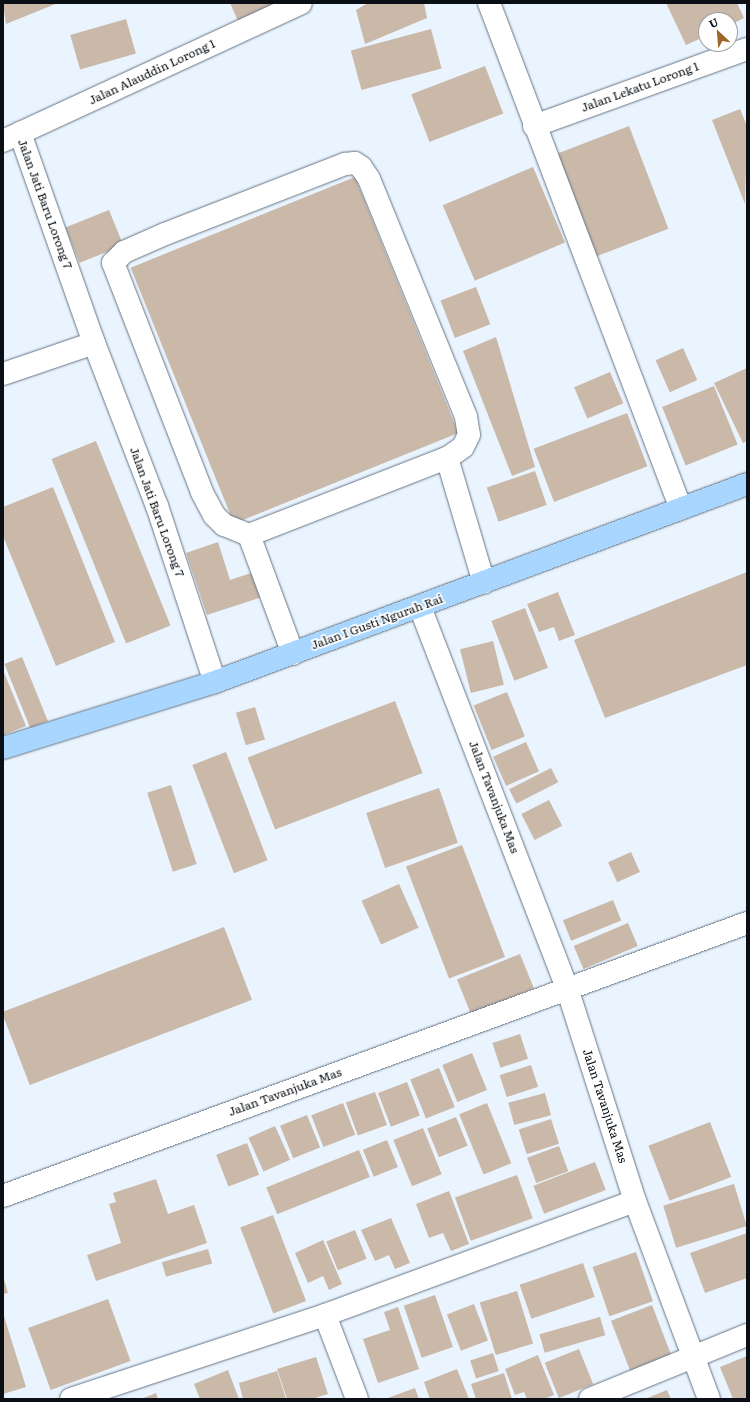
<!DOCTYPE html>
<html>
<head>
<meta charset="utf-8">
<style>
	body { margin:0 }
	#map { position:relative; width:750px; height:1402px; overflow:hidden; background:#eaf4fe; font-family:Literata,serif }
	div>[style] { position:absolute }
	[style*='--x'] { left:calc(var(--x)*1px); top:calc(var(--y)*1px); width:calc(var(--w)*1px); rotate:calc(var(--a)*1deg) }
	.building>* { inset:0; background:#cab8a9; transform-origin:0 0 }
	.roads { filter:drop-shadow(0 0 1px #657483) drop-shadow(0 0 1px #657483) }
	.minor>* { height:22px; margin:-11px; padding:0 11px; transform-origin:11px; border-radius:11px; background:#fff }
	.major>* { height:22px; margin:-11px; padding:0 11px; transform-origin:11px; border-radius:11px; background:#a8d6fe }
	span { translate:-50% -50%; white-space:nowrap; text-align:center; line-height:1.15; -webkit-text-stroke:3.5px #fff; paint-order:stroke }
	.street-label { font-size:12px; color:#090f14 }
	.frame { position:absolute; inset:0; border:4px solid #090f14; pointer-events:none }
	.north { position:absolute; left:698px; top:12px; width:40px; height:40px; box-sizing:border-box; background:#fff; border:1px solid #9d9fa1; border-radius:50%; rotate:334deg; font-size:11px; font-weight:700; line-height:16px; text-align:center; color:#090f14 }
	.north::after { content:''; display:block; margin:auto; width:14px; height:18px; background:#a06526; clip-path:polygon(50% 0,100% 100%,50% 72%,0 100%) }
</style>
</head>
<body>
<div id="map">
	<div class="building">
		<div style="clip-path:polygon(3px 3px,58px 3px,6px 24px)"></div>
		<div style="clip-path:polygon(230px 3px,279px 3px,239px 23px)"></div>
		<div style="clip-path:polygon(368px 3px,424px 3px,427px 18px,365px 44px,356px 10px)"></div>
		<div style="clip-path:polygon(666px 3px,737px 3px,744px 18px,730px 25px,730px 20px,706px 20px,706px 36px,686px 45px)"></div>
		<div style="left:126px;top:19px;width:36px;height:58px;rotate:74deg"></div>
		<div style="left:431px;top:29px;width:41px;height:83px;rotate:75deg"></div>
		<div style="left:485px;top:66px;width:51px;height:79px;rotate:69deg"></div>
		<div style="clip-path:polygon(740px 109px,747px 126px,745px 204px,712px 120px)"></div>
		<div style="left:629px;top:126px;width:110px;height:78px;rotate:69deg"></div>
		<div style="left:533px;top:167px;width:82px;height:98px;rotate:67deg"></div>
		<div style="left:355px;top:177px;width:276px;height:242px;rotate:68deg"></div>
		<div style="left:109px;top:210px;width:38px;height:47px;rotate:68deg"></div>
		<div style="left:476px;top:287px;width:40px;height:38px;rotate:69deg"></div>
		<div style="clip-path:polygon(496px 337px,535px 467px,512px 476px,463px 351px)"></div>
		<div style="left:683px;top:348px;width:35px;height:30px;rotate:66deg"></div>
		<div style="clip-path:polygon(747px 368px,747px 441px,743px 443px,714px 383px)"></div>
		<div style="left:610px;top:372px;width:34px;height:39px;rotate:67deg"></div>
		<div style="left:714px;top:386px;width:63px;height:56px;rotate:68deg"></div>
		<div style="left:627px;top:413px;width:57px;height:100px;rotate:69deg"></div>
		<div style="left:96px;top:441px;width:199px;height:48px;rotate:68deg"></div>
		<div style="left:535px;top:471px;width:36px;height:51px;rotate:71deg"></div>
		<div style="clip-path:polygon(53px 487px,115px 642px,56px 666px,3px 536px,3px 507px)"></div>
		<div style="clip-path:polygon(218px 542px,230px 580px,254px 572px,262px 597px,207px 615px,186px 553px)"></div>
		<div style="clip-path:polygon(747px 572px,747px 665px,605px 718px,574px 640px)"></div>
		<div style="clip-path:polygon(558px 592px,575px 635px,559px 641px,554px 627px,539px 632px,527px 604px)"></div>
		<div style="left:525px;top:608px;width:64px;height:36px;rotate:69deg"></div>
		<div style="left:493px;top:641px;width:45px;height:34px;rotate:76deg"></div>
		<div style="left:22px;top:657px;width:69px;height:19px;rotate:68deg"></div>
		<div style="clip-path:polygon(3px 670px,26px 726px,3px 735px)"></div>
		<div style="left:507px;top:692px;width:48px;height:36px;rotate:68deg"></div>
		<div style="left:395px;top:701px;width:77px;height:158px;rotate:69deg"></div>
		<div style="left:255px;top:707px;width:34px;height:20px;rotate:73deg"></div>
		<div style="left:526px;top:742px;width:32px;height:36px;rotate:66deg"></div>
		<div style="left:226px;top:752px;width:116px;height:36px;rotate:69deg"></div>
		<div style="left:551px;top:768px;width:16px;height:47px;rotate:63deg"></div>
		<div style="left:171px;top:785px;width:83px;height:25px;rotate:72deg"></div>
		<div style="left:439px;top:788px;width:58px;height:77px;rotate:71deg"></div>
		<div style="left:549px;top:800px;width:29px;height:31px;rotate:63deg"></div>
		<div style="left:462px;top:845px;width:120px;height:60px;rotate:69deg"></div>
		<div style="left:631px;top:852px;width:22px;height:25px;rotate:66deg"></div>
		<div style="left:399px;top:884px;width:48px;height:41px;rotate:66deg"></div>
		<div style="left:613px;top:900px;width:22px;height:54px;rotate:68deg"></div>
		<div style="left:628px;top:923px;width:25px;height:59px;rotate:67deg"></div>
		<div style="left:224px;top:927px;width:78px;height:238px;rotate:69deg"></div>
		<div style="left:520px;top:954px;width:37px;height:68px;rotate:68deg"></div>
		<div style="left:520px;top:1034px;width:26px;height:29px;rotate:72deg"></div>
		<div style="left:472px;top:1053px;width:40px;height:32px;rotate:68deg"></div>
		<div style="left:531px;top:1065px;width:23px;height:33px;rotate:72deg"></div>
		<div style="left:439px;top:1068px;width:42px;height:31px;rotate:68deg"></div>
		<div style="left:407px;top:1082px;width:36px;height:31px;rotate:69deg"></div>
		<div style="left:375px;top:1092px;width:35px;height:31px;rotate:70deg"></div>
		<div style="left:545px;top:1093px;width:23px;height:38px;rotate:75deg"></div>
		<div style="left:343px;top:1103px;width:34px;height:34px;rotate:69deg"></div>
		<div style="left:487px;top:1103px;width:65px;height:30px;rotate:68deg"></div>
		<div style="left:307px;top:1115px;width:35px;height:29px;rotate:68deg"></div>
		<div style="left:456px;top:1117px;width:31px;height:31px;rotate:68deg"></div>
		<div style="left:551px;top:1119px;width:26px;height:34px;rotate:72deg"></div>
		<div style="left:710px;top:1122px;width:59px;height:66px;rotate:69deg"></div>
		<div style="left:275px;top:1126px;width:37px;height:29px;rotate:66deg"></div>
		<div style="left:423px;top:1128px;width:50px;height:32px;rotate:68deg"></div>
		<div style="left:387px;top:1140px;width:29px;height:26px;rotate:68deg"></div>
		<div style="left:247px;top:1143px;width:34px;height:33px;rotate:69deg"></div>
		<div style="left:559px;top:1146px;width:27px;height:34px;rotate:70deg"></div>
		<div style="left:359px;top:1150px;width:29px;height:100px;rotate:68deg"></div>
		<div style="left:595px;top:1162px;width:30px;height:66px;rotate:69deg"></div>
		<div style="left:517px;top:1175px;width:46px;height:66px;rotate:70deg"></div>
		<div style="clip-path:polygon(156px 1179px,168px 1214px,194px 1205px,207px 1243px,96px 1281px,87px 1255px,121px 1243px,109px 1204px,116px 1202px,113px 1193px)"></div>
		<div style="left:734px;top:1184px;width:44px;height:74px;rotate:73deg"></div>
		<div style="clip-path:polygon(449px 1191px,469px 1244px,451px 1251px,443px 1233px,429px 1238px,416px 1204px)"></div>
		<div style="left:273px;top:1215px;width:92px;height:35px;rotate:69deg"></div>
		<div style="clip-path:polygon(391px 1218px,410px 1263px,395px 1269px,389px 1255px,375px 1261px,361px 1230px)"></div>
		<div style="left:355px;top:1230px;width:31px;height:31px;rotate:68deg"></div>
		<div style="clip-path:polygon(747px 1233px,747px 1278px,705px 1293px,690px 1253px)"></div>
		<div style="clip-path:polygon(323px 1240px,342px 1284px,329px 1290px,323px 1276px,308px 1283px,295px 1253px)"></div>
		<div style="left:208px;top:1249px;width:15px;height:48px;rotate:74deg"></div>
		<div style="left:636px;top:1252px;width:52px;height:46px;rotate:71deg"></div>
		<div style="left:583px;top:1263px;width:36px;height:67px;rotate:71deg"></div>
		<div style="clip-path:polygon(3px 1276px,8px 1293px,3px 1294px)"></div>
		<div style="left:517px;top:1291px;width:55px;height:39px;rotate:73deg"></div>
		<div style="left:435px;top:1295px;width:55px;height:33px;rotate:71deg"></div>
		<div style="left:108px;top:1299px;width:66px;height:85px;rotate:70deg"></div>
		<div style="left:474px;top:1304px;width:39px;height:29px;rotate:69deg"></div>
		<div style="left:652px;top:1305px;width:55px;height:44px;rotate:69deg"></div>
		<div style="clip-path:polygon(398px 1307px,419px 1369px,378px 1383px,363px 1339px,390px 1330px,384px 1312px)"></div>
		<div style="clip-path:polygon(3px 1313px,26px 1387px,3px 1394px)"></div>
		<div style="left:600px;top:1317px;width:19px;height:63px;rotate:74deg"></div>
		<div style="left:579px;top:1349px;width:38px;height:37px;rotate:68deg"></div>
		<div style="left:493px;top:1353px;width:19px;height:24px;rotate:72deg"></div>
		<div style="clip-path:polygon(538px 1355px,554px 1395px,544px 1399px,527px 1399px,524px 1392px,515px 1395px,505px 1369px)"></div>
		<div style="clip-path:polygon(747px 1356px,747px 1399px,733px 1399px,720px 1367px)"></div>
		<div style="clip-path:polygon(316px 1357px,328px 1394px,312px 1399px,287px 1399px,277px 1369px)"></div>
		<div style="clip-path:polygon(457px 1369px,469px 1399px,430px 1399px,424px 1382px)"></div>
		<div style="clip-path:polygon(228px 1370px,239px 1399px,200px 1399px,194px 1384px)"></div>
		<div style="clip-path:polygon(277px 1371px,286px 1399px,243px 1399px,239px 1383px)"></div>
		<div style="clip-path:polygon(504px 1373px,512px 1399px,476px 1399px,471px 1384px)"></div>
		<div style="clip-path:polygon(415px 1388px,419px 1399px,385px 1399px)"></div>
		<div style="clip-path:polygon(667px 1390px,671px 1399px,645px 1399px)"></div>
		<div style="clip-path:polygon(156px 1393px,158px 1399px,141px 1399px)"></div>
	</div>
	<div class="roads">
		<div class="minor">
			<div style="--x:489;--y:3;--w:541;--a:69.22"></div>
			<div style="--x:534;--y:126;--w:226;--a:-19.9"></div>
			<div style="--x:20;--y:133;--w:223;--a:70.6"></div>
			<div style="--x:94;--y:343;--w:175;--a:68.9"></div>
			<div style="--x:157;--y:506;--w:185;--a:71.8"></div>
			<div style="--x:3;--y:141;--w:328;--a:-24.8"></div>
			<div style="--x:3;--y:374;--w:96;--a:-18.8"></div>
			<div style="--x:249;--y:535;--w:212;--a:-21.3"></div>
			<div style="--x:420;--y:607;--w:408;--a:68.9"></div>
			<div style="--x:567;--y:988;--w:224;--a:72.3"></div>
			<div style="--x:635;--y:1201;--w:211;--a:69.5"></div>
			<div style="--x:293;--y:654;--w:127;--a:-110.3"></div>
			<div style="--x:249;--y:535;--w:27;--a:-158"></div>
			<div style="--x:224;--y:525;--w:14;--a:-135"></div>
			<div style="--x:214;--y:515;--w:26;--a:-118"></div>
			<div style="--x:202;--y:492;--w:246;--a:-111.2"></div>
			<div style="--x:113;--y:263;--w:16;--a:-45"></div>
			<div style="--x:124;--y:252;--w:45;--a:-23.7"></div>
			<div style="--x:165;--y:234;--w:193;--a:-21.3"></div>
			<div style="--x:345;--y:164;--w:10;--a:-6"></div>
			<div style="--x:355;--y:163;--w:7;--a:34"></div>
			<div style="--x:361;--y:167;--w:14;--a:56"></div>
			<div style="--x:369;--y:179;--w:257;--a:67.8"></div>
			<div style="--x:466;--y:417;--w:18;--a:81"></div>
			<div style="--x:469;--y:435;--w:13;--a:117"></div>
			<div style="--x:463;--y:447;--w:19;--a:145"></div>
			<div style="--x:447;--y:458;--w:130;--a:73.5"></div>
			<div style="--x:3;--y:1196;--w:793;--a:-20.15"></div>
			<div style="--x:325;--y:1315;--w:90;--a:69.1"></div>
			<div style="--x:71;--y:1399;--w:268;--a:-18.3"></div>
			<div style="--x:325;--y:1315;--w:330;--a:-20.2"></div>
			<div style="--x:590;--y:1399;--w:170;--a:-22.2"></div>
		</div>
		<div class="major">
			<div style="--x:3;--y:748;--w:222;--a:-17.3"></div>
			<div style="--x:215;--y:682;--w:568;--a:-20.41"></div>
		</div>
	</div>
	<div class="street-label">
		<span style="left:152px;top:72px;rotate:-25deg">Jalan Alauddin Lorong 1</span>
		<span style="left:640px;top:87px;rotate:-20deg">Jalan Lekatu Lorong 1</span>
		<span style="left:45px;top:204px;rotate:70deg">Jalan Jati Baru Lorong 7</span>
		<span style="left:157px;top:512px;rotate:70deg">Jalan Jati Baru Lorong 7</span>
		<span style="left:377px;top:622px;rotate:-20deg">Jalan I Gusti Ngurah Rai</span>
		<span style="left:494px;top:797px;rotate:69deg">Jalan Tavanjuka Mas</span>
		<span style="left:285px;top:1092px;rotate:-20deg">Jalan Tavanjuka Mas</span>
		<span style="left:605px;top:1106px;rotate:72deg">Jalan Tavanjuka Mas</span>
	</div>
	<div class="frame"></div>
	<div class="north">U</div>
</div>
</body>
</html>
